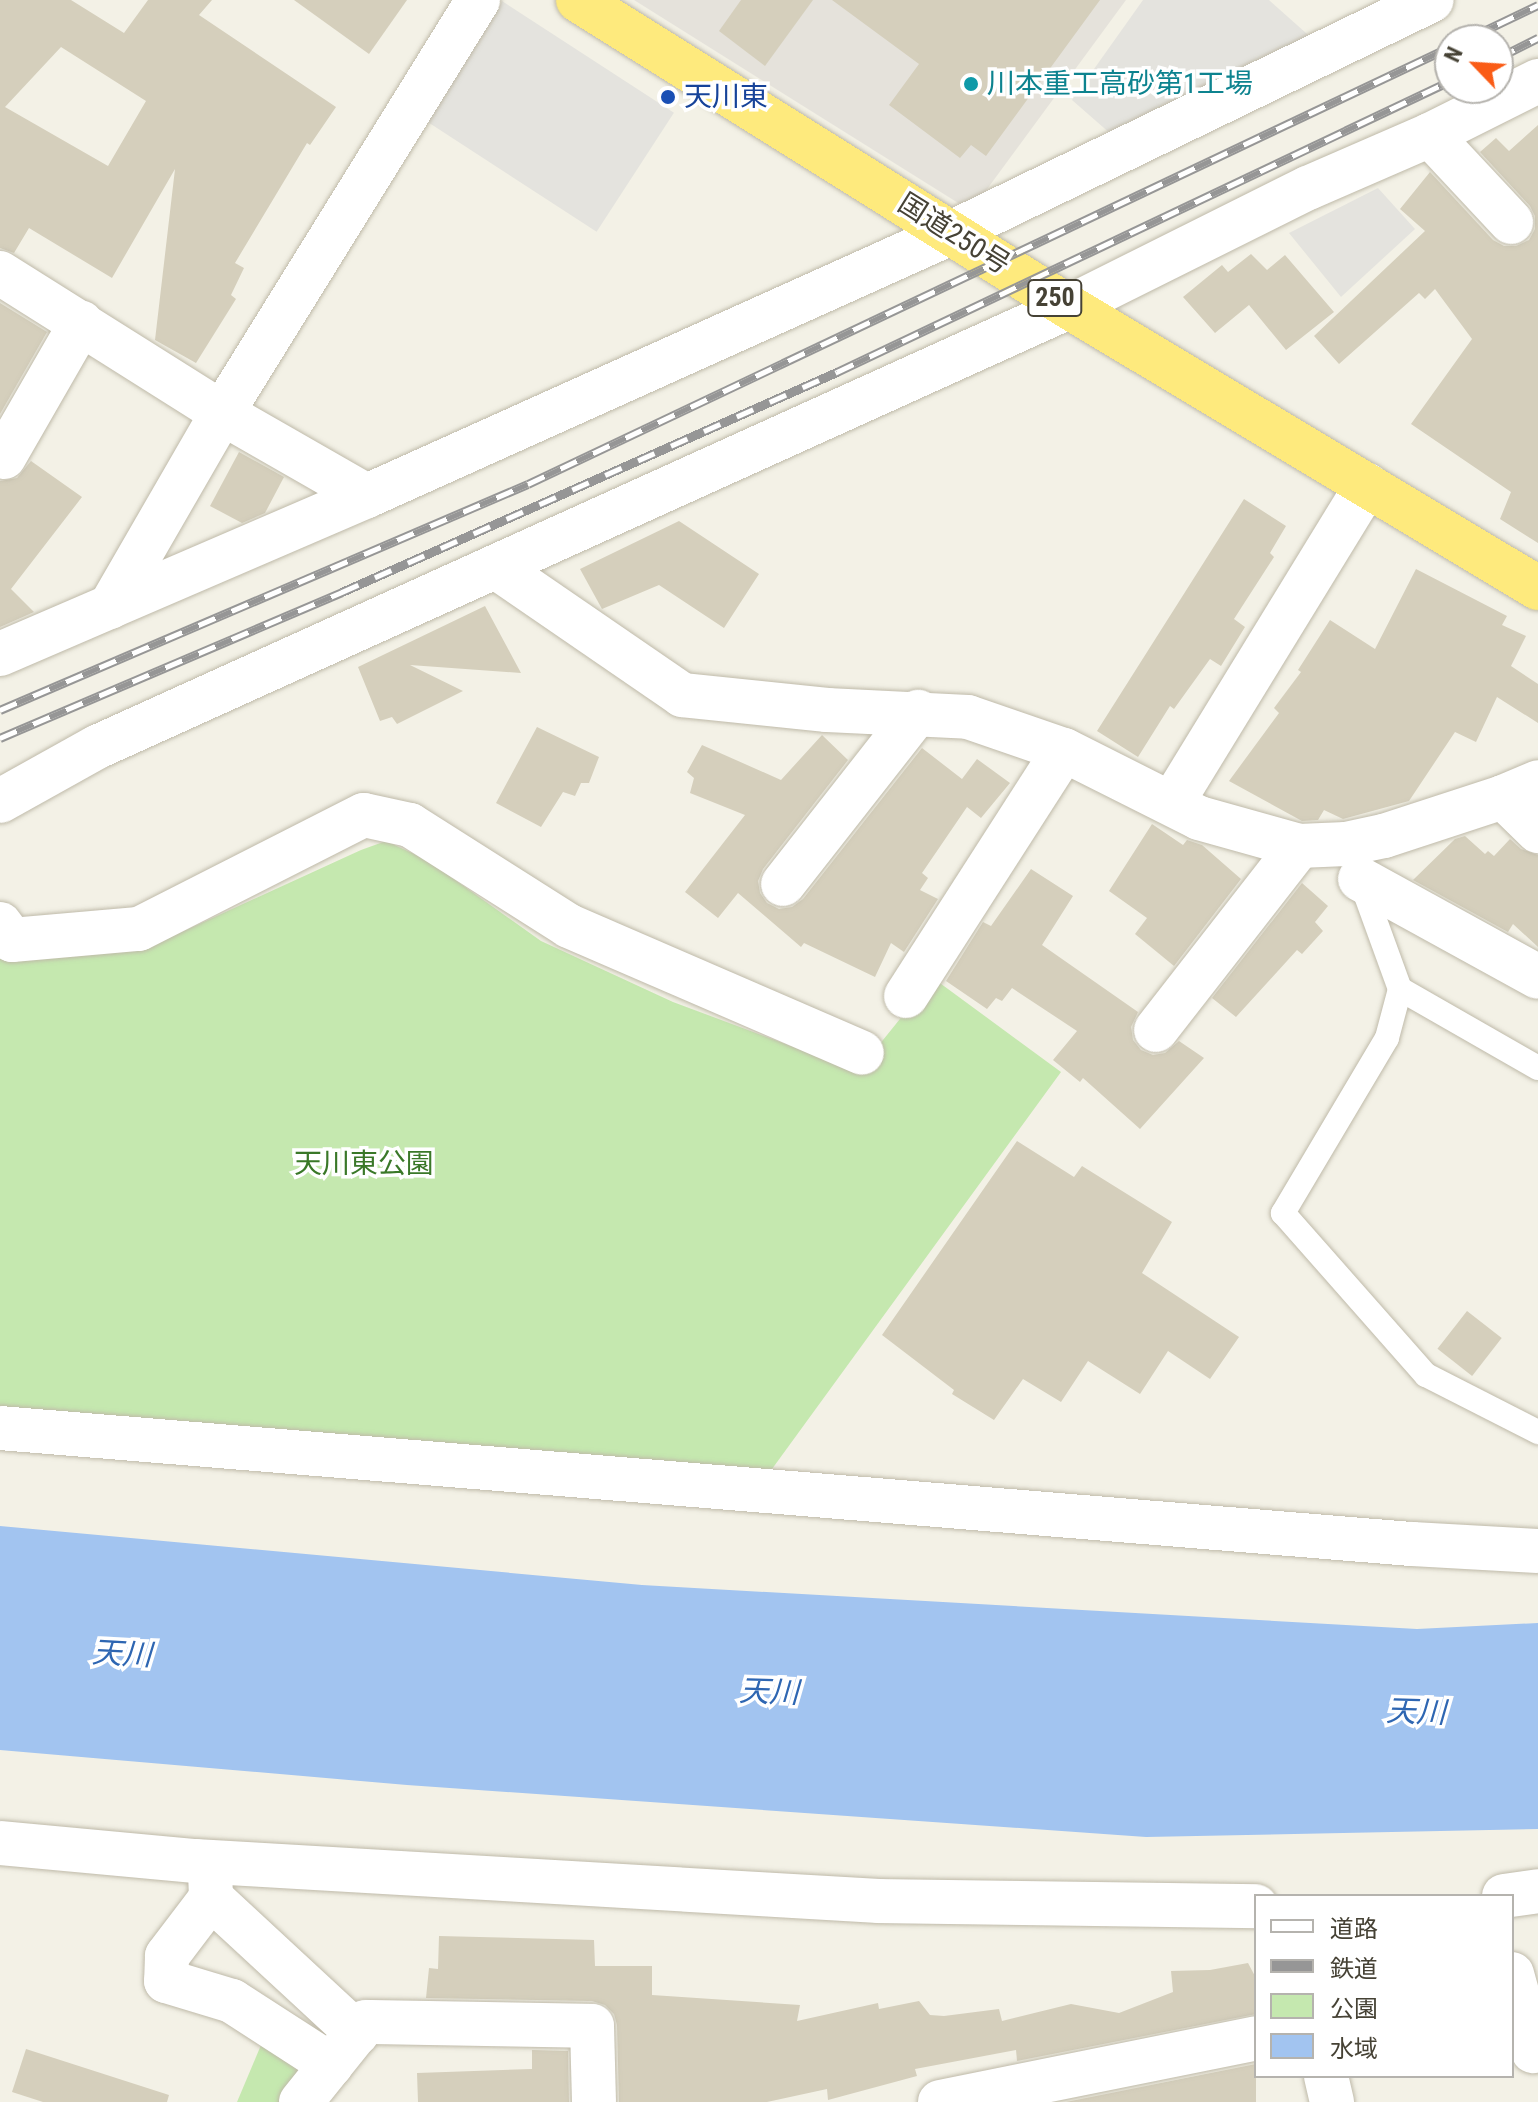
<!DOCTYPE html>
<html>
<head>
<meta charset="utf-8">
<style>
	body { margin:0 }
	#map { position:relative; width:1538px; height:2102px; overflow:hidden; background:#f3f1e6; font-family:"Roboto Condensed","Noto Sans JP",sans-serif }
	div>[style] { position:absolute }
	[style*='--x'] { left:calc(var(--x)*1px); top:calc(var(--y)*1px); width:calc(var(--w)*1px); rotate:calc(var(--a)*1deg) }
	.industrial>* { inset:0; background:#e5e2db }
	.green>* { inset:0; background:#c5e8af }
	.parking>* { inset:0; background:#e4e3de; transform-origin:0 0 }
	.water>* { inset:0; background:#a2c4f0 }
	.building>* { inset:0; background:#d5cfbc; transform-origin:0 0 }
	.roads { filter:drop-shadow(0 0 2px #bfbaa9) drop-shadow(0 0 2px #bfbaa9) }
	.service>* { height:24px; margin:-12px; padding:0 12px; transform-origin:12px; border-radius:12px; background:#fff }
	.minor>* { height:44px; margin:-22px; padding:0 22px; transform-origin:22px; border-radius:22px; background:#fff }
	.trunk>* { height:44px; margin:-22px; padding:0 22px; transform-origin:22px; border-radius:22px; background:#feea7d }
	.rail>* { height:9px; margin-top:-4.5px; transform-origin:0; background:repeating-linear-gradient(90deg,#fff 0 18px,#969696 0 36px); box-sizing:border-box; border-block:2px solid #969696 }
	.dots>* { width:22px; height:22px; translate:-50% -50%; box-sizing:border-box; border:4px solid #fff; border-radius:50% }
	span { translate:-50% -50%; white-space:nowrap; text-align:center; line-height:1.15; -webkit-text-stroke:7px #fff; paint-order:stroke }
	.shield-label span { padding:2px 6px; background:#fff; border:2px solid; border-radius:6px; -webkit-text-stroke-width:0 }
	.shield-label { font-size:26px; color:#464235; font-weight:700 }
	.culture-label { font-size:28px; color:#0d838f }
	.left { translate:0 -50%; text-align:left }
	.transit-label { font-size:28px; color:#164399 }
	.street-label { font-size:28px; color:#464235 }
	.park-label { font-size:28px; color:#3a7828 }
	.water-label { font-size:30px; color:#2e66b2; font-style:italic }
	.legend { position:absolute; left:1254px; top:1894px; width:260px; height:184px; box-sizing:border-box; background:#fff; border:2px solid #b5b3ae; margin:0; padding:10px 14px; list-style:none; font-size:24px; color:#464235 }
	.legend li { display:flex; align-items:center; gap:16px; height:40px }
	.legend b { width:40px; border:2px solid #b5b3ae }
	.north { position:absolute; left:1434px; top:24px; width:80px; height:80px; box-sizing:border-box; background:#fff; border:2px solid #b5b3ae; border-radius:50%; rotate:295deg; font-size:22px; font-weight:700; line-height:32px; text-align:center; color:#464235 }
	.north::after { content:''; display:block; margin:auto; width:28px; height:36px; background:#fa5c16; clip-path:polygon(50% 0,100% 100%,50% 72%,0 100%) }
</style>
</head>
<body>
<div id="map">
	<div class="industrial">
		<div style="clip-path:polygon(634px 0,1126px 0,971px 211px)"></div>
	</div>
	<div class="green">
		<div style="clip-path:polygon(386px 841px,427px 860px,541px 941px,673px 1002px,858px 1071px,933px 978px,1061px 1072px,764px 1480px,0 1422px,0 950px,149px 947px,361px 850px)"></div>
		<div style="clip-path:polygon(264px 2038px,315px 2065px,280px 2102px,237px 2102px)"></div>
	</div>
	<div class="parking">
		<div style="clip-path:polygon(1143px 0,1269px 0,1315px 41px,1112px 135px,1072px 100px)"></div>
		<div style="left:502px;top:1px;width:205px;height:142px;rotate:33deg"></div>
		<div style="clip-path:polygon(1378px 188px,1415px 229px,1341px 297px,1289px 233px)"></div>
	</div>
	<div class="water">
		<div style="clip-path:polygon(0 1526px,642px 1585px,1417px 1629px,1538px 1623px,1538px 1829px,1146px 1837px,407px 1785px,0 1750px)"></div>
	</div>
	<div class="building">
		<div style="clip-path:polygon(evenodd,0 0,71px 0,124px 33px,148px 0,212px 0,199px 15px,336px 107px,310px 145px,307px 143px,235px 263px,244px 268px,231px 295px,236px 299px,196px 363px,155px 340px,175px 169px,112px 278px,29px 228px,14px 253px,0 248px,0 0,61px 47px,146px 101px,108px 166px,5px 107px,61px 47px)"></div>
		<div style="clip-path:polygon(294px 0,407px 0,369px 54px)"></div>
		<div style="clip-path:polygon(741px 0,813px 0,765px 66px,719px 31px)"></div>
		<div style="clip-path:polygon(832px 0,1100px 0,986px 156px,971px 145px,960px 158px,889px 105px,919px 64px)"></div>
		<div style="clip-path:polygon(1538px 125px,1538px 543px,1500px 519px,1511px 492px,1411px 424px,1472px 339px,1435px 289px,1425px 299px,1419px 293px,1339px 364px,1314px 336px,1425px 231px,1400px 209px,1430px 172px,1493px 240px,1504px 246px,1516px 246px,1529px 240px,1535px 229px,1535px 216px,1530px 206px,1480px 152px,1496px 138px,1509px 151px)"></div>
		<div style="clip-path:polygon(1251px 254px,1267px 270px,1285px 255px,1334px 312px,1286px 350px,1249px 305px,1215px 333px,1183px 297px,1222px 265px,1228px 272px)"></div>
		<div style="clip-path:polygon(0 303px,47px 332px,0 414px)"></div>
		<div style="clip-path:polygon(239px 452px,284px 477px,265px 513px,242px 523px,210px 506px)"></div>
		<div style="clip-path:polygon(31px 461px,82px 497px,11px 589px,34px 612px,0 627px,0 481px,17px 478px)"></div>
		<div style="clip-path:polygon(1244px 499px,1286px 526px,1270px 553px,1274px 557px,1234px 619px,1245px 627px,1221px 666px,1210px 659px,1174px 709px,1170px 706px,1138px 757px,1097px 731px)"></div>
		<div style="clip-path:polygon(679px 521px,759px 574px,724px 628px,659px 585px,602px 609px,580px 569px)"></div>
		<div style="clip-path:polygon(1416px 569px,1507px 616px,1502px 625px,1526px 636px,1511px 666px,1538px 684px,1538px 723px,1497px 697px,1476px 742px,1455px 732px,1409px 801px,1343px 819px,1324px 810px,1318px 820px,1302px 821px,1229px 781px,1279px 713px,1274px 708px,1301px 672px,1298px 670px,1330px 620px,1375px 649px)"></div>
		<div style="clip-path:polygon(485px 606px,521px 673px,410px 665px,463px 691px,397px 724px,392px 717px,380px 721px,358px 667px)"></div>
		<div style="clip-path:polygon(537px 727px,599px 757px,589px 783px,581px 783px,575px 796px,563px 792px,541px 827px,496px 803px)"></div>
		<div style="clip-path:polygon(822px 735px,848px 760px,763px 869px,758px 881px,760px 893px,767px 903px,779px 909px,792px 907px,803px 899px,922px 748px,962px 779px,977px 759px,1010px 783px,981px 818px,967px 807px,922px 873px,928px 878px,920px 890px,938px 899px,904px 952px,891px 943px,875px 977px,804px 943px,801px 947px,738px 893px,718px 918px,685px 892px,745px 815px,690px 793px,694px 778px,687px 772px,702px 745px,781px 780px)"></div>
		<div style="clip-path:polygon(1152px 824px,1183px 845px,1187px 840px,1202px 845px,1241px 879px,1174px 966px,1135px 934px,1147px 918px,1109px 891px)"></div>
		<div style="clip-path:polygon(1465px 836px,1485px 854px,1488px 851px,1494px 856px,1510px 839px,1521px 849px,1538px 855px,1538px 947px,1513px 924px,1508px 932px,1413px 880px,1455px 839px)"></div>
		<div style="clip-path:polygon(1031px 869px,1073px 896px,1042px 945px,1138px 1012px,1131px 1027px,1133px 1040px,1141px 1050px,1153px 1055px,1165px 1053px,1179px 1041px,1204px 1058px,1140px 1129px,1083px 1078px,1080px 1082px,1053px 1060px,1077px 1031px,1012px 988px,1002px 1001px,996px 998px,987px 1009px,946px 981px,983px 922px,991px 926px)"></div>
		<div style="clip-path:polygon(1302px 883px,1328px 906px,1315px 922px,1323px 931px,1302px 954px,1297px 950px,1236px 1017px,1212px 998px)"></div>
		<div style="clip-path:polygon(1017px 1141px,1074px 1177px,1082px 1166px,1172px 1222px,1142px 1273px,1239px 1337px,1210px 1379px,1168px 1351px,1140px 1394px,1088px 1361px,1061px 1402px,1023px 1379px,994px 1420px,952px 1394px,954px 1390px,882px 1335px)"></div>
		<div style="left:1467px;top:1311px;width:44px;height:48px;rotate:38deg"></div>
		<div style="clip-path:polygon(439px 1936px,594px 1940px,595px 1966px,652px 1966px,652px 1995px,800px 2005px,797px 2021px,878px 2003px,879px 2009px,919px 2001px,930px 2015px,944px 2016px,999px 2009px,1002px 2021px,1071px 2004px,1119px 2013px,1173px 1992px,1171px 1971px,1210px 1970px,1248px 1963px,1256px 1978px,1256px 2014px,1017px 2061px,1016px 2050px,915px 2069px,917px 2076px,828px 2100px,827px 2089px,767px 2102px,619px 2102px,617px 2025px,614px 2014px,605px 2005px,592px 2001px,426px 1998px,429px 1968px,438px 1969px)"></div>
		<div style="clip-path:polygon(26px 2049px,169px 2095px,167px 2102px,43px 2102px,12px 2092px)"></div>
		<div style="clip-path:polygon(532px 2050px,568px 2051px,569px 2102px,418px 2102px,417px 2073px,532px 2069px)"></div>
		<div style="clip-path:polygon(1256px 2064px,1256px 2102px,1066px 2102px)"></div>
	</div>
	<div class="roads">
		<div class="service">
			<div style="--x:1361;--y:882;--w:114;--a:70"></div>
			<div style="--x:1400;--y:989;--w:159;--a:29.8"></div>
			<div style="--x:1400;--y:989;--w:51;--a:104.9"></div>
			<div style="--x:1387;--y:1038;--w:204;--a:120.7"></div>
			<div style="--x:1283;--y:1213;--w:216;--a:48.6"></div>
			<div style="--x:1426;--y:1375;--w:126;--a:27"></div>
		</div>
		<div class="minor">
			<div style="--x:1430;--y:135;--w:119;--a:47"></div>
			<div style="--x:0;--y:273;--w:262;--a:32.2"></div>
			<div style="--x:222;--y:413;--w:167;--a:29.8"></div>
			<div style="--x:4;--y:457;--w:155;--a:-60.1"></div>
			<div style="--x:496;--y:567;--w:226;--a:34.5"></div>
			<div style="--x:682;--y:695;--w:146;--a:5.9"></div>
			<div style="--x:827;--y:710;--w:141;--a:2.8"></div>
			<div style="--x:968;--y:717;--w:102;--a:19"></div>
			<div style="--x:1064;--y:750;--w:151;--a:26.7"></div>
			<div style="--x:1199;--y:818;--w:104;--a:15.6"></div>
			<div style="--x:1299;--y:846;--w:47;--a:-2.4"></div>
			<div style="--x:1346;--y:844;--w:39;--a:-12"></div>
			<div style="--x:1384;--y:836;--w:125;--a:-18.1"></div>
			<div style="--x:1503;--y:797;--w:38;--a:-23"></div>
			<div style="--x:110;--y:607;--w:224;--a:-60"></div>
			<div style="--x:222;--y:413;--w:486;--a:-58.2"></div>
			<div style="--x:0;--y:654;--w:400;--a:-23.3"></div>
			<div style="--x:367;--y:496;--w:640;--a:-24.24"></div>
			<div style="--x:951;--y:233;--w:534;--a:-25.85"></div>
			<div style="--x:1503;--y:797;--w:49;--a:44.2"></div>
			<div style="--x:0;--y:801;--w:111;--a:-29.1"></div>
			<div style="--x:97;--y:747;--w:1067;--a:-24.36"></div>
			<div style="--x:1069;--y:307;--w:267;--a:-26.5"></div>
			<div style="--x:1308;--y:188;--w:133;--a:-23.5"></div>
			<div style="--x:1430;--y:135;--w:121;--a:-26.6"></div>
			<div style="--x:1172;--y:803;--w:373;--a:-58.5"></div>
			<div style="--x:1360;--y:879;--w:203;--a:28.8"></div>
			<div style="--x:783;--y:884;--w:219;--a:-51.9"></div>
			<div style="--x:0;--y:924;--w:20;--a:53"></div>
			<div style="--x:12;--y:940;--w:127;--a:-5"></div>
			<div style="--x:139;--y:929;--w:252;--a:-26.9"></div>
			<div style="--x:364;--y:815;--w:47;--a:12.3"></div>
			<div style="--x:410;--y:825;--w:188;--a:32.4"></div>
			<div style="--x:569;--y:926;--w:319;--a:23.4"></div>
			<div style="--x:906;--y:996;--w:292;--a:-57.3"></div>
			<div style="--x:1156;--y:1030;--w:233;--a:-52.1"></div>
			<div style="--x:0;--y:1428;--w:1417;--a:4.7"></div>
			<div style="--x:1412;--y:1544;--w:126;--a:3.2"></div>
			<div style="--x:0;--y:1843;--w:196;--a:5.3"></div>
			<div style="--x:195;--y:1861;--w:685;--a:3.35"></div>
			<div style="--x:879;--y:1901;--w:377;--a:0.8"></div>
			<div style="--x:210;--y:1870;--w:28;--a:88"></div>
			<div style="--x:211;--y:1898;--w:199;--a:42.8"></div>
			<div style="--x:1504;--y:1896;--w:34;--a:-8"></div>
			<div style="--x:211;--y:1898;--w:73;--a:127.2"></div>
			<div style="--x:167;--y:1956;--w:25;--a:92"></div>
			<div style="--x:166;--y:1981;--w:69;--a:16.9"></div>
			<div style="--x:232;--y:2001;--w:118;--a:32.9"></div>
			<div style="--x:1512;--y:1974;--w:80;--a:74.7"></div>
			<div style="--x:1326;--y:2076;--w:27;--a:77"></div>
			<div style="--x:301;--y:2102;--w:102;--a:-51.3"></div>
			<div style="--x:365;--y:2022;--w:227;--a:1"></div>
			<div style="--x:592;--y:2026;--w:76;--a:88.5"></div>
			<div style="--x:940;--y:2102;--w:322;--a:-11.4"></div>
		</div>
		<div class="trunk">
			<div style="--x:578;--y:0;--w:579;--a:32.02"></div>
			<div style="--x:1069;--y:307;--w:547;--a:30.93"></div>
		</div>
	</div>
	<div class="rail">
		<div style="--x:1465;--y:40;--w:81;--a:-25.6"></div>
		<div style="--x:1498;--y:58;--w:45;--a:-26.6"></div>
		<div style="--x:0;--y:710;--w:574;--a:-23.17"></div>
		<div style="--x:528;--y:484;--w:1020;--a:-25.36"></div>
		<div style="--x:0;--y:738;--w:372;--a:-23.1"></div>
		<div style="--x:342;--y:592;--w:542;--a:-23.96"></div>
		<div style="--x:837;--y:372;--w:679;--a:-25.39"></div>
	</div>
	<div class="dots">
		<div style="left:971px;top:84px;background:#0f9aa8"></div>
		<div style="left:668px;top:97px;background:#1a4fb4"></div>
	</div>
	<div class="shield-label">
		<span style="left:1055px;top:298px">250</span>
	</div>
	<div class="culture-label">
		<span class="left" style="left:987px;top:84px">川本重工高砂第1工場</span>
	</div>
	<div class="transit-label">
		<span class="left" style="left:684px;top:97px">天川東</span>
	</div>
	<div class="street-label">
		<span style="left:954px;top:234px;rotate:32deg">国道250号</span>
	</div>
	<div class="park-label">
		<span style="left:364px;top:1164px">天川東公園</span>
	</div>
	<div class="water-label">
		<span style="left:122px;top:1654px;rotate:3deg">天川</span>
		<span style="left:769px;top:1692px;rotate:2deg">天川</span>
		<span style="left:1416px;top:1712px;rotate:2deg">天川</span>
	</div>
	<ul class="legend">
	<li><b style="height:10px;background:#fff"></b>道路</li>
	<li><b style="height:10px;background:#969696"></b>鉄道</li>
	<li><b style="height:22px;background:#c5e8af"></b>公園</li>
	<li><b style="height:22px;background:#a2c4f0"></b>水域</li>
	</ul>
	<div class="north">N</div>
</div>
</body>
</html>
